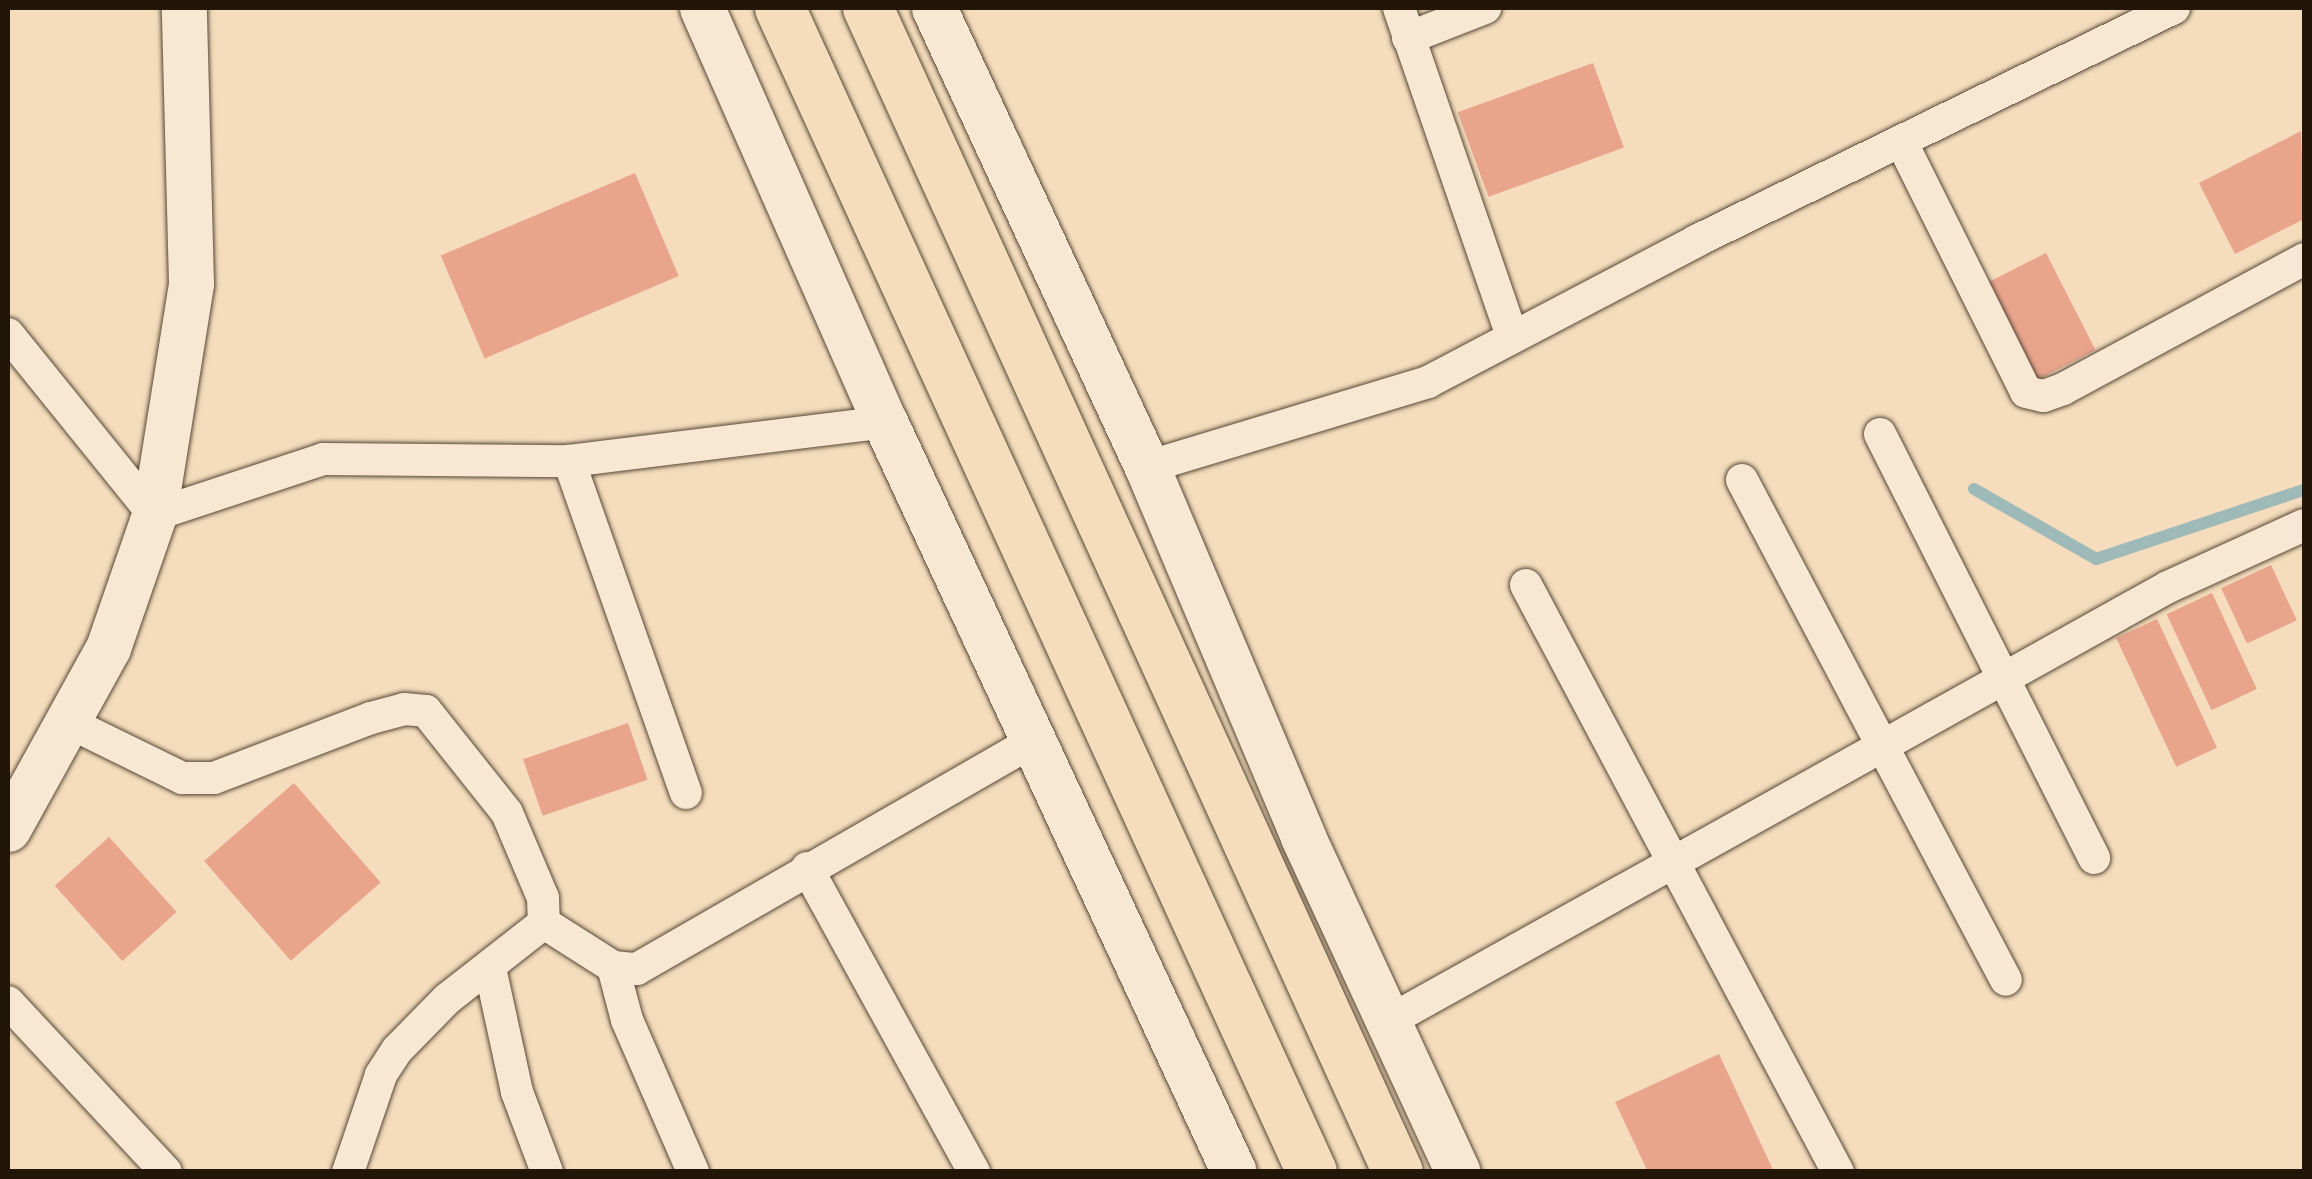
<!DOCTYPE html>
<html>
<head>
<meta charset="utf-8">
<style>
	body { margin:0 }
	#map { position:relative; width:2312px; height:1179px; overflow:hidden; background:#f4dcbc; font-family:"Old Standard TT",serif }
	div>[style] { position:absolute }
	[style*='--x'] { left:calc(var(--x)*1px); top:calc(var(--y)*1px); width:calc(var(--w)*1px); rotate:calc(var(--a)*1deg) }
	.stream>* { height:12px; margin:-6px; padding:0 6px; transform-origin:6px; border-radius:6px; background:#9ebab8 }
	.building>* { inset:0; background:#e9a48c; transform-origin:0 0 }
	.roads { filter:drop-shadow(0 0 2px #564835) drop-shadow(0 0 2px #564835) }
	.street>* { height:32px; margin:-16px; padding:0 16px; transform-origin:16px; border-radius:16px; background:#f8e8d3 }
	.secondary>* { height:45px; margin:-22.5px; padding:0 22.5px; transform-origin:22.5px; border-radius:22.5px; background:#f8e8d3 }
	.primary>* { height:50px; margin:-25px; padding:0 25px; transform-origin:25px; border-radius:25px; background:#f4dcbc }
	span { translate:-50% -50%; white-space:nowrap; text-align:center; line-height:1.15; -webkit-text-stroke:10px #f8e8d3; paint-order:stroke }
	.frame { position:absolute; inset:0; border:10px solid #211608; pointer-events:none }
</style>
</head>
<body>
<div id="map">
	<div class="stream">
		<div style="--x:1974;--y:489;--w:141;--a:29.8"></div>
		<div style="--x:2096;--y:559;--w:219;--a:-18.4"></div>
	</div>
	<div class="building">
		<div style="left:1593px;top:63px;width:90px;height:144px;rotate:70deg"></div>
		<div style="clip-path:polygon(2301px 131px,2304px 219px,2235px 254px,2199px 183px)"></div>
		<div style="left:635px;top:173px;width:112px;height:211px;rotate:67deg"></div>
		<div style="left:2046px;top:253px;width:109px;height:68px;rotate:63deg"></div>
		<div style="left:2271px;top:565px;width:61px;height:55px;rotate:65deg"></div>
		<div style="left:2212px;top:593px;width:106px;height:50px;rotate:65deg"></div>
		<div style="left:2157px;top:619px;width:142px;height:45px;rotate:65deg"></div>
		<div style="left:628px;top:723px;width:60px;height:111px;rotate:71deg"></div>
		<div style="left:294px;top:783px;width:132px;height:119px;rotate:49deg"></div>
		<div style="left:109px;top:837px;width:101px;height:73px;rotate:48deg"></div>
		<div style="clip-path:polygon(1719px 1054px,1774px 1172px,1648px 1172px,1615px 1102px)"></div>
	</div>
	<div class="roads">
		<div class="street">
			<div style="--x:1399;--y:8;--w:348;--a:71"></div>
			<div style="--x:1408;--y:38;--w:83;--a:-21.3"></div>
			<div style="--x:1901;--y:141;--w:280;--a:63.5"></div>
			<div style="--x:2026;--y:392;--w:18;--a:13"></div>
			<div style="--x:2044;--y:396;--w:20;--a:-20"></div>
			<div style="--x:2063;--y:389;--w:274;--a:-28.3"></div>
			<div style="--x:8;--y:334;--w:233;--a:51.1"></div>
			<div style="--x:154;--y:515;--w:178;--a:-18.3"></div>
			<div style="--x:323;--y:459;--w:246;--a:0.5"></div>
			<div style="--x:569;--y:461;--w:318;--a:-7"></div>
			<div style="--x:1880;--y:434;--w:475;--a:63.2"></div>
			<div style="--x:569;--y:461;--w:352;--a:70.6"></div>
			<div style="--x:1147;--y:467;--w:294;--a:-16.8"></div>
			<div style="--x:1428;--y:382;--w:303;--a:-27.7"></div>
			<div style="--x:1696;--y:241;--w:532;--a:-25.99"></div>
			<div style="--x:1742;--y:480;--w:565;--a:62.17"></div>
			<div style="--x:1526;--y:585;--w:665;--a:62.01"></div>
			<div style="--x:72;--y:724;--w:123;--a:26.1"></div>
			<div style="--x:182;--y:778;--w:32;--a:0"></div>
			<div style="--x:214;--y:778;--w:168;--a:-20.9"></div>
			<div style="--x:371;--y:718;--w:34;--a:-15"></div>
			<div style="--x:404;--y:709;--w:22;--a:5"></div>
			<div style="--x:426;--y:711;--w:130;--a:51.5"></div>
			<div style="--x:507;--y:813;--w:92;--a:67"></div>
			<div style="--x:543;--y:898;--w:25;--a:88"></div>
			<div style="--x:544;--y:923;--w:123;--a:141.9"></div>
			<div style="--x:447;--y:999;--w:71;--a:134.4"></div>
			<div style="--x:397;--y:1050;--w:30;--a:123"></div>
			<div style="--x:381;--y:1075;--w:102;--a:108.8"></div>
			<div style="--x:807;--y:868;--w:347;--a:61.2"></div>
			<div style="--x:544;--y:923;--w:82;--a:32.5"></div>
			<div style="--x:613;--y:967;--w:24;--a:5"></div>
			<div style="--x:637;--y:969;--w:458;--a:-29.9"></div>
			<div style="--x:613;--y:967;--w:55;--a:75.2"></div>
			<div style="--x:627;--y:1020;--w:166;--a:66.5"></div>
			<div style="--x:490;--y:968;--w:127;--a:77.7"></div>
			<div style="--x:517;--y:1092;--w:85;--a:69.4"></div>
			<div style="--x:8;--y:1002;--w:232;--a:47.1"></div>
			<div style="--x:1387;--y:1022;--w:894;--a:-29.12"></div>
			<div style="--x:2168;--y:587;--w:149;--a:-24.5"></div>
		</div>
		<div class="secondary">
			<div style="--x:702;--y:8;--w:453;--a:66.2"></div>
			<div style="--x:885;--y:422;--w:827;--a:65.05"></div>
			<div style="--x:934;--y:8;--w:506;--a:65.11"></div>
			<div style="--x:1147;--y:467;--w:402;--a:67.1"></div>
			<div style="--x:1303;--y:837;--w:369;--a:65.2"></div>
			<div style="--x:8;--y:829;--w:207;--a:-61.1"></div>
			<div style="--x:108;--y:648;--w:141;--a:-70.9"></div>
			<div style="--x:154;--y:515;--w:235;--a:-80.9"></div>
			<div style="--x:191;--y:283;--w:275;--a:-91.5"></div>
		</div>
		<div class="primary">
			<div style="--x:780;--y:8;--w:1280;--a:65.44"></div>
			<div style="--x:868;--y:8;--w:1279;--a:65.52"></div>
		</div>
	</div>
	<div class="frame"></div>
</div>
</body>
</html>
